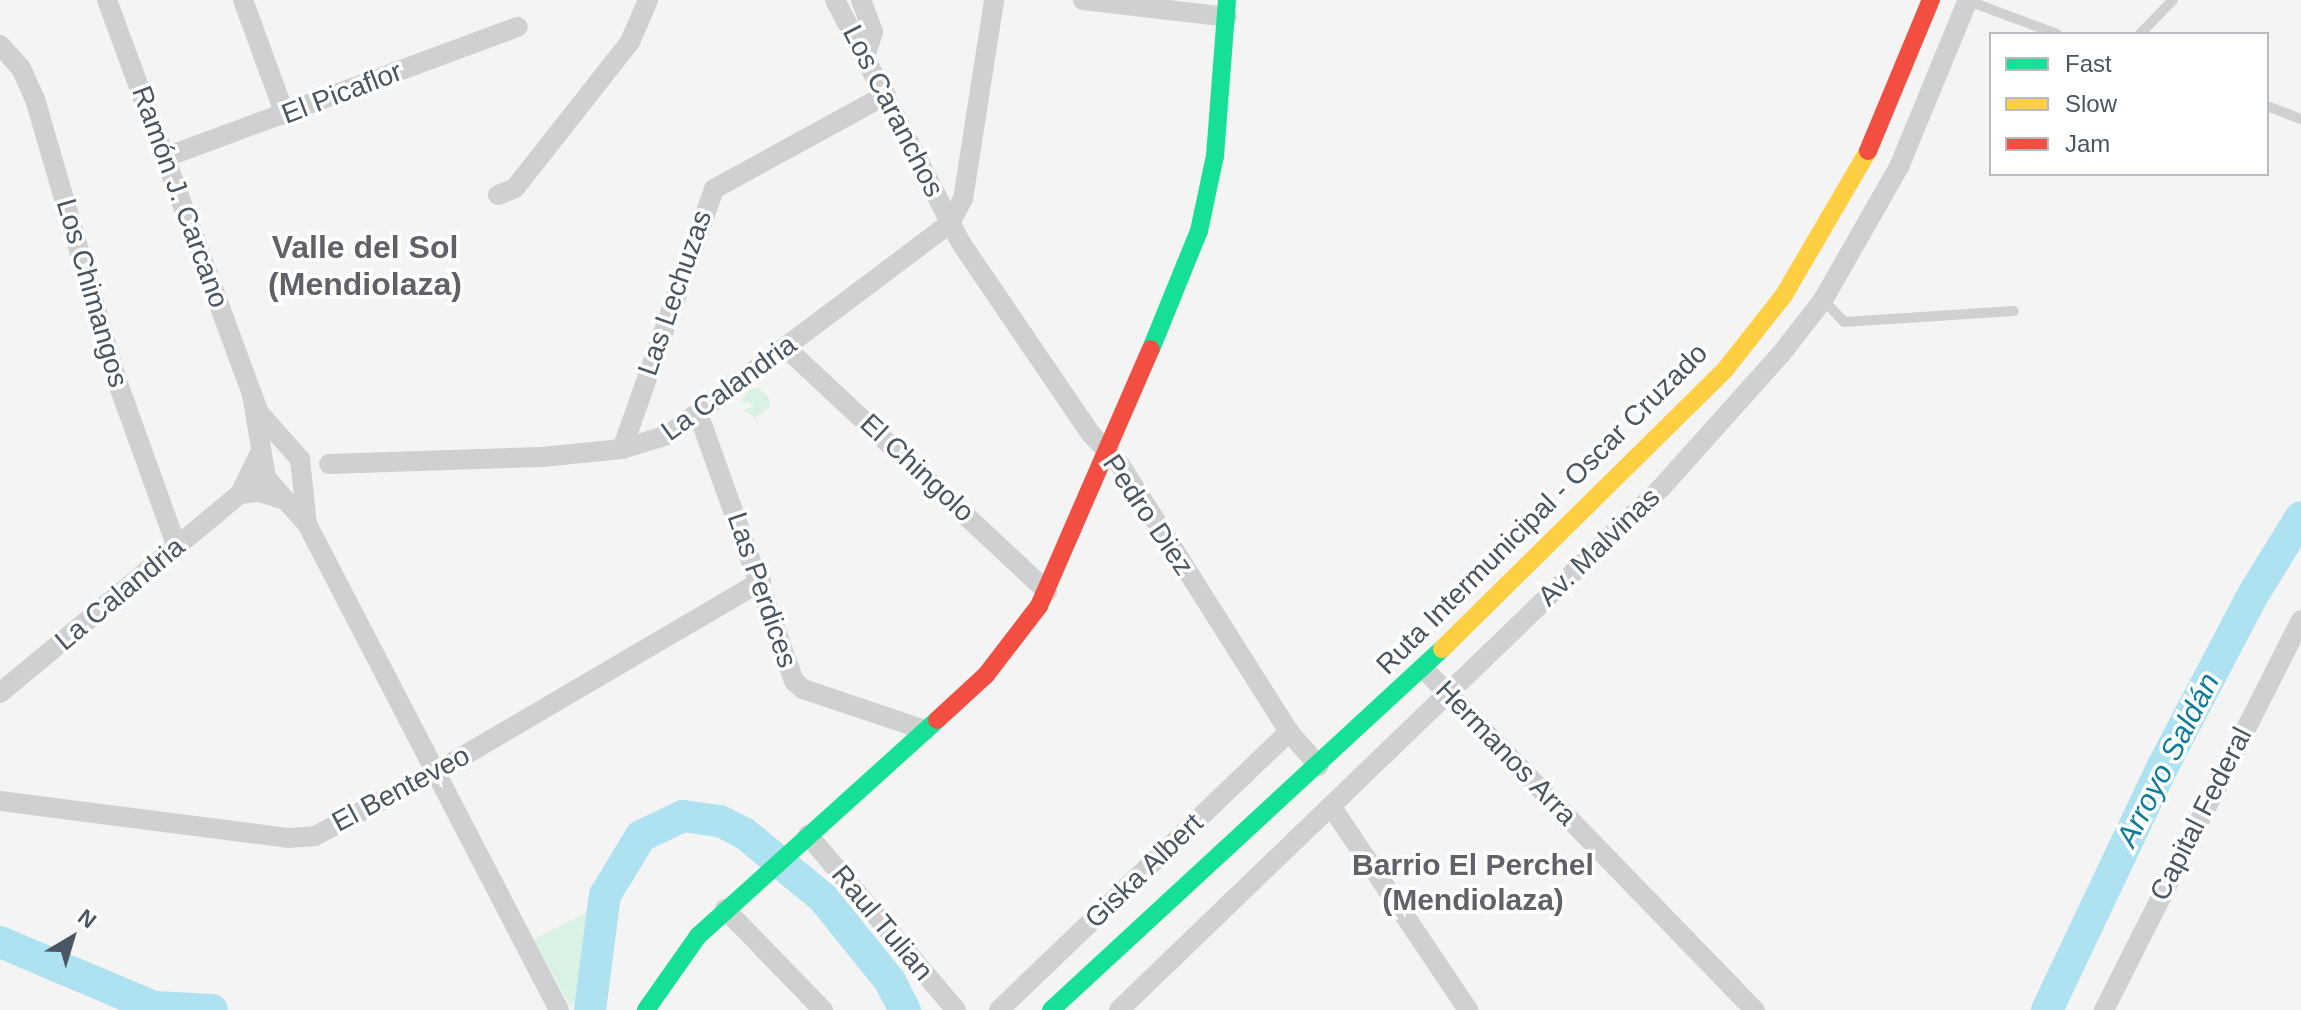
<!DOCTYPE html>
<html>
<head>
<meta charset="utf-8">
<style>
	body { margin:0 }
	#map { position:relative; width:2301px; height:1010px; overflow:hidden; background:#f4f4f4; font-family:Helvetica,sans-serif }
	div>[style] { position:absolute }
	[style*='--x'] { left:calc(var(--x)*1px); top:calc(var(--y)*1px); width:calc(var(--w)*1px); rotate:calc(var(--a)*1deg) }
	.green>* { inset:0; background:#d9f2e3 }
	.river>* { height:32px; margin:-16px; padding:0 16px; transform-origin:16px; border-radius:16px; background:#aee2f0 }
	.lane>* { height:10px; margin:-5px; padding:0 5px; transform-origin:5px; border-radius:5px; background:#ced0d2 }
	.street>* { height:20px; margin:-10px; padding:0 10px; transform-origin:10px; border-radius:10px; background:#ced0d2 }
	.fast>* { height:18px; margin:-9px; padding:0 9px; transform-origin:9px; border-radius:9px; background:#16e098 }
	.slow>* { height:18px; margin:-9px; padding:0 9px; transform-origin:9px; border-radius:9px; background:#ffcf43 }
	.jam>* { height:18px; margin:-9px; padding:0 9px; transform-origin:9px; border-radius:9px; background:#f24e42 }
	span { translate:-50% -50%; white-space:nowrap; text-align:center; line-height:1.15; -webkit-text-stroke:7px #fff; paint-order:stroke }
	.street-label { font-size:28px; color:#4a5661 }
	.water-label { font-size:30px; color:#0c7c9b; font-style:italic }
	.neighbourhood-label { font-size:30px; color:#5f6368; font-weight:700 }
	.quarter-label { font-size:32px; color:#5f6368; font-weight:700 }
	.legend { position:absolute; left:1989px; top:32px; width:280px; height:144px; box-sizing:border-box; background:#fff; border:2px solid #b7bbc0; margin:0; padding:10px 14px; list-style:none; font-size:24px; color:#4a5661 }
	.legend li { display:flex; align-items:center; gap:16px; height:40px }
	.legend b { width:40px; border:2px solid #b7bbc0 }
	.north { position:absolute; left:32px; top:898px; width:80px; height:80px; -webkit-text-stroke:6px #fff; paint-order:stroke; rotate:38deg; font-size:22px; font-weight:700; line-height:32px; text-align:center; color:#4a5661 }
	.north::after { content:''; display:block; margin:auto; width:28px; height:36px; background:#4a5661; clip-path:polygon(50% 0,100% 100%,50% 72%,0 100%) }
</style>
</head>
<body>
<div id="map">
	<div class="green">
		<div style="clip-path:polygon(759px 388px,770px 399px,770px 407px,755px 418px,744px 410px,756px 404px,741px 402px,749px 389px)"></div>
		<div style="clip-path:polygon(600px 906px,592px 986px,570px 1006px,534px 939px)"></div>
	</div>
	<div class="river">
		<div style="--x:0;--y:942;--w:167;--a:22.9"></div>
		<div style="--x:154;--y:1007;--w:58;--a:3"></div>
		<div style="--x:590;--y:1010;--w:116;--a:-82.6"></div>
		<div style="--x:605;--y:895;--w:69;--a:-58.6"></div>
		<div style="--x:641;--y:836;--w:47;--a:-25.5"></div>
		<div style="--x:683;--y:816;--w:37;--a:8"></div>
		<div style="--x:720;--y:821;--w:27;--a:27"></div>
		<div style="--x:744;--y:833;--w:102;--a:39.4"></div>
		<div style="--x:823;--y:898;--w:107;--a:51.1"></div>
		<div style="--x:890;--y:981;--w:33;--a:63"></div>
		<div style="--x:2047;--y:1010;--w:270;--a:-64.6"></div>
		<div style="--x:2163;--y:766;--w:195;--a:-62.3"></div>
		<div style="--x:2254;--y:593;--w:89;--a:-58.3"></div>
	</div>
	<div class="lane">
		<div style="--x:1966;--y:0;--w:97;--a:20.5"></div>
		<div style="--x:2140;--y:34;--w:47;--a:-45.9"></div>
		<div style="--x:2267;--y:106;--w:36;--a:21"></div>
		<div style="--x:1823;--y:300;--w:30;--a:46"></div>
		<div style="--x:1844;--y:322;--w:170;--a:-3.7"></div>
	</div>
	<div class="street">
		<div style="--x:107;--y:0;--w:440;--a:69.8"></div>
		<div style="--x:259;--y:413;--w:62;--a:48.3"></div>
		<div style="--x:300;--y:459;--w:65;--a:83.9"></div>
		<div style="--x:307;--y:524;--w:62;--a:-131.7"></div>
		<div style="--x:266;--y:478;--w:85;--a:-99.5"></div>
		<div style="--x:243;--y:0;--w:122;--a:69.9"></div>
		<div style="--x:835;--y:0;--w:274;--a:62.6"></div>
		<div style="--x:961;--y:243;--w:230;--a:55.8"></div>
		<div style="--x:1090;--y:433;--w:45;--a:46.8"></div>
		<div style="--x:1121;--y:466;--w:315;--a:57.7"></div>
		<div style="--x:1289;--y:732;--w:45;--a:48.6"></div>
		<div style="--x:861;--y:0;--w:34;--a:69"></div>
		<div style="--x:873;--y:32;--w:23;--a:108"></div>
		<div style="--x:1083;--y:0;--w:145;--a:6.7"></div>
		<div style="--x:0;--y:45;--w:31;--a:48"></div>
		<div style="--x:21;--y:68;--w:34;--a:66"></div>
		<div style="--x:35;--y:99;--w:291;--a:73.8"></div>
		<div style="--x:116;--y:378;--w:180;--a:70.2"></div>
		<div style="--x:166;--y:157;--w:375;--a:-20.3"></div>
		<div style="--x:498;--y:195;--w:18;--a:-22"></div>
		<div style="--x:515;--y:188;--w:186;--a:-51.8"></div>
		<div style="--x:630;--y:42;--w:46;--a:-66.8"></div>
		<div style="--x:786;--y:348;--w:357;--a:43"></div>
		<div style="--x:698;--y:413;--w:285;--a:70.3"></div>
		<div style="--x:794;--y:681;--w:12;--a:42"></div>
		<div style="--x:803;--y:689;--w:129;--a:18.6"></div>
		<div style="--x:622;--y:449;--w:276;--a:-70.5"></div>
		<div style="--x:714;--y:189;--w:196;--a:-28.7"></div>
		<div style="--x:329;--y:464;--w:213;--a:-1.9"></div>
		<div style="--x:542;--y:457;--w:80;--a:-5.7"></div>
		<div style="--x:622;--y:449;--w:48;--a:-16.9"></div>
		<div style="--x:668;--y:435;--w:353;--a:-36.9"></div>
		<div style="--x:950;--y:223;--w:27;--a:-62"></div>
		<div style="--x:963;--y:199;--w:201;--a:-81.1"></div>
		<div style="--x:240;--y:494;--w:20;--a:-6"></div>
		<div style="--x:260;--y:492;--w:23;--a:18"></div>
		<div style="--x:307;--y:524;--w:547;--a:62.59"></div>
		<div style="--x:1423;--y:668;--w:477;--a:45.9"></div>
		<div style="--x:0;--y:693;--w:312;--a:-39.7"></div>
		<div style="--x:240;--y:494;--w:46;--a:-64"></div>
		<div style="--x:0;--y:801;--w:290;--a:7.3"></div>
		<div style="--x:288;--y:838;--w:27;--a:-4"></div>
		<div style="--x:315;--y:836;--w:137;--a:-27.9"></div>
		<div style="--x:436;--y:772;--w:377;--a:-30.4"></div>
		<div style="--x:1331;--y:806;--w:246;--a:56.1"></div>
		<div style="--x:808;--y:835;--w:229;--a:49.8"></div>
		<div style="--x:725;--y:909;--w:141;--a:45.9"></div>
		<div style="--x:999;--y:1010;--w:402;--a:-43.8"></div>
		<div style="--x:1119;--y:1010;--w:752;--a:-43.92"></div>
		<div style="--x:1661;--y:488;--w:180;--a:-48.2"></div>
		<div style="--x:1781;--y:354;--w:68;--a:-52.1"></div>
		<div style="--x:1823;--y:300;--w:153;--a:-60.3"></div>
		<div style="--x:1899;--y:167;--w:181;--a:-67.6"></div>
		<div style="--x:2104;--y:1010;--w:437;--a:-63.2"></div>
	</div>
	<div class="fast">
		<div style="--x:1151;--y:349;--w:127;--a:-67.9"></div>
		<div style="--x:1199;--y:231;--w:77;--a:-78"></div>
		<div style="--x:1215;--y:156;--w:156;--a:-85.6"></div>
		<div style="--x:646;--y:1010;--w:90;--a:-54.9"></div>
		<div style="--x:698;--y:936;--w:322;--a:-42.1"></div>
		<div style="--x:1051;--y:1010;--w:532;--a:-42.72"></div>
	</div>
	<div class="slow">
		<div style="--x:1442;--y:649;--w:396;--a:-44.6"></div>
		<div style="--x:1724;--y:371;--w:97;--a:-51.7"></div>
		<div style="--x:1784;--y:295;--w:167;--a:-59.7"></div>
	</div>
	<div class="jam">
		<div style="--x:1868;--y:151;--w:164;--a:-67.4"></div>
		<div style="--x:937;--y:720;--w:67;--a:-42.6"></div>
		<div style="--x:986;--y:675;--w:87;--a:-52.5"></div>
		<div style="--x:1039;--y:606;--w:280;--a:-66.5"></div>
	</div>
	<div class="street-label">
		<span style="left:342px;top:93px;rotate:-21deg">El Picaflor</span>
		<span style="left:893px;top:111px;rotate:63deg">Los Caranchos</span>
		<span style="left:180px;top:197px;rotate:70deg">Ramón J. Carcano</span>
		<span style="left:92px;top:293px;rotate:74deg">Los Chimangos</span>
		<span style="left:675px;top:293px;rotate:-71deg">Las Lechuzas</span>
		<span style="left:729px;top:388px;rotate:-36deg">La Calandria</span>
		<span style="left:917px;top:468px;rotate:43deg">El Chingolo</span>
		<span style="left:1542px;top:509px;rotate:-45deg">Ruta Intermunicipal - Oscar Cruzado</span>
		<span style="left:1148px;top:515px;rotate:56deg">Pedro Diez</span>
		<span style="left:1599px;top:547px;rotate:-44deg">Av. Malvinas</span>
		<span style="left:762px;top:590px;rotate:71deg">Las Perdices</span>
		<span style="left:120px;top:594px;rotate:-40deg">La Calandria</span>
		<span style="left:1506px;top:753px;rotate:46deg">Hermanos Arra</span>
		<span style="left:401px;top:789px;rotate:-28deg">El Benteveo</span>
		<span style="left:2201px;top:814px;rotate:-63deg">Capital Federal</span>
		<span style="left:1144px;top:871px;rotate:-44deg">Giska Albert</span>
		<span style="left:882px;top:923px;rotate:50deg">Raul Tulian</span>
	</div>
	<div class="water-label">
		<span style="left:2168px;top:760px;rotate:-63deg">Arroyo Saldán</span>
	</div>
	<div class="neighbourhood-label">
		<span style="left:1473px;top:882px">Barrio El Perchel<br>(Mendiolaza)</span>
	</div>
	<div class="quarter-label">
		<span style="left:365px;top:266px">Valle del Sol<br>(Mendiolaza)</span>
	</div>
	<ul class="legend">
	<li><b style="height:10px;background:#16e098"></b>Fast</li>
	<li><b style="height:10px;background:#ffcf43"></b>Slow</li>
	<li><b style="height:10px;background:#f24e42"></b>Jam</li>
	</ul>
	<div class="north">N</div>
</div>
</body>
</html>
